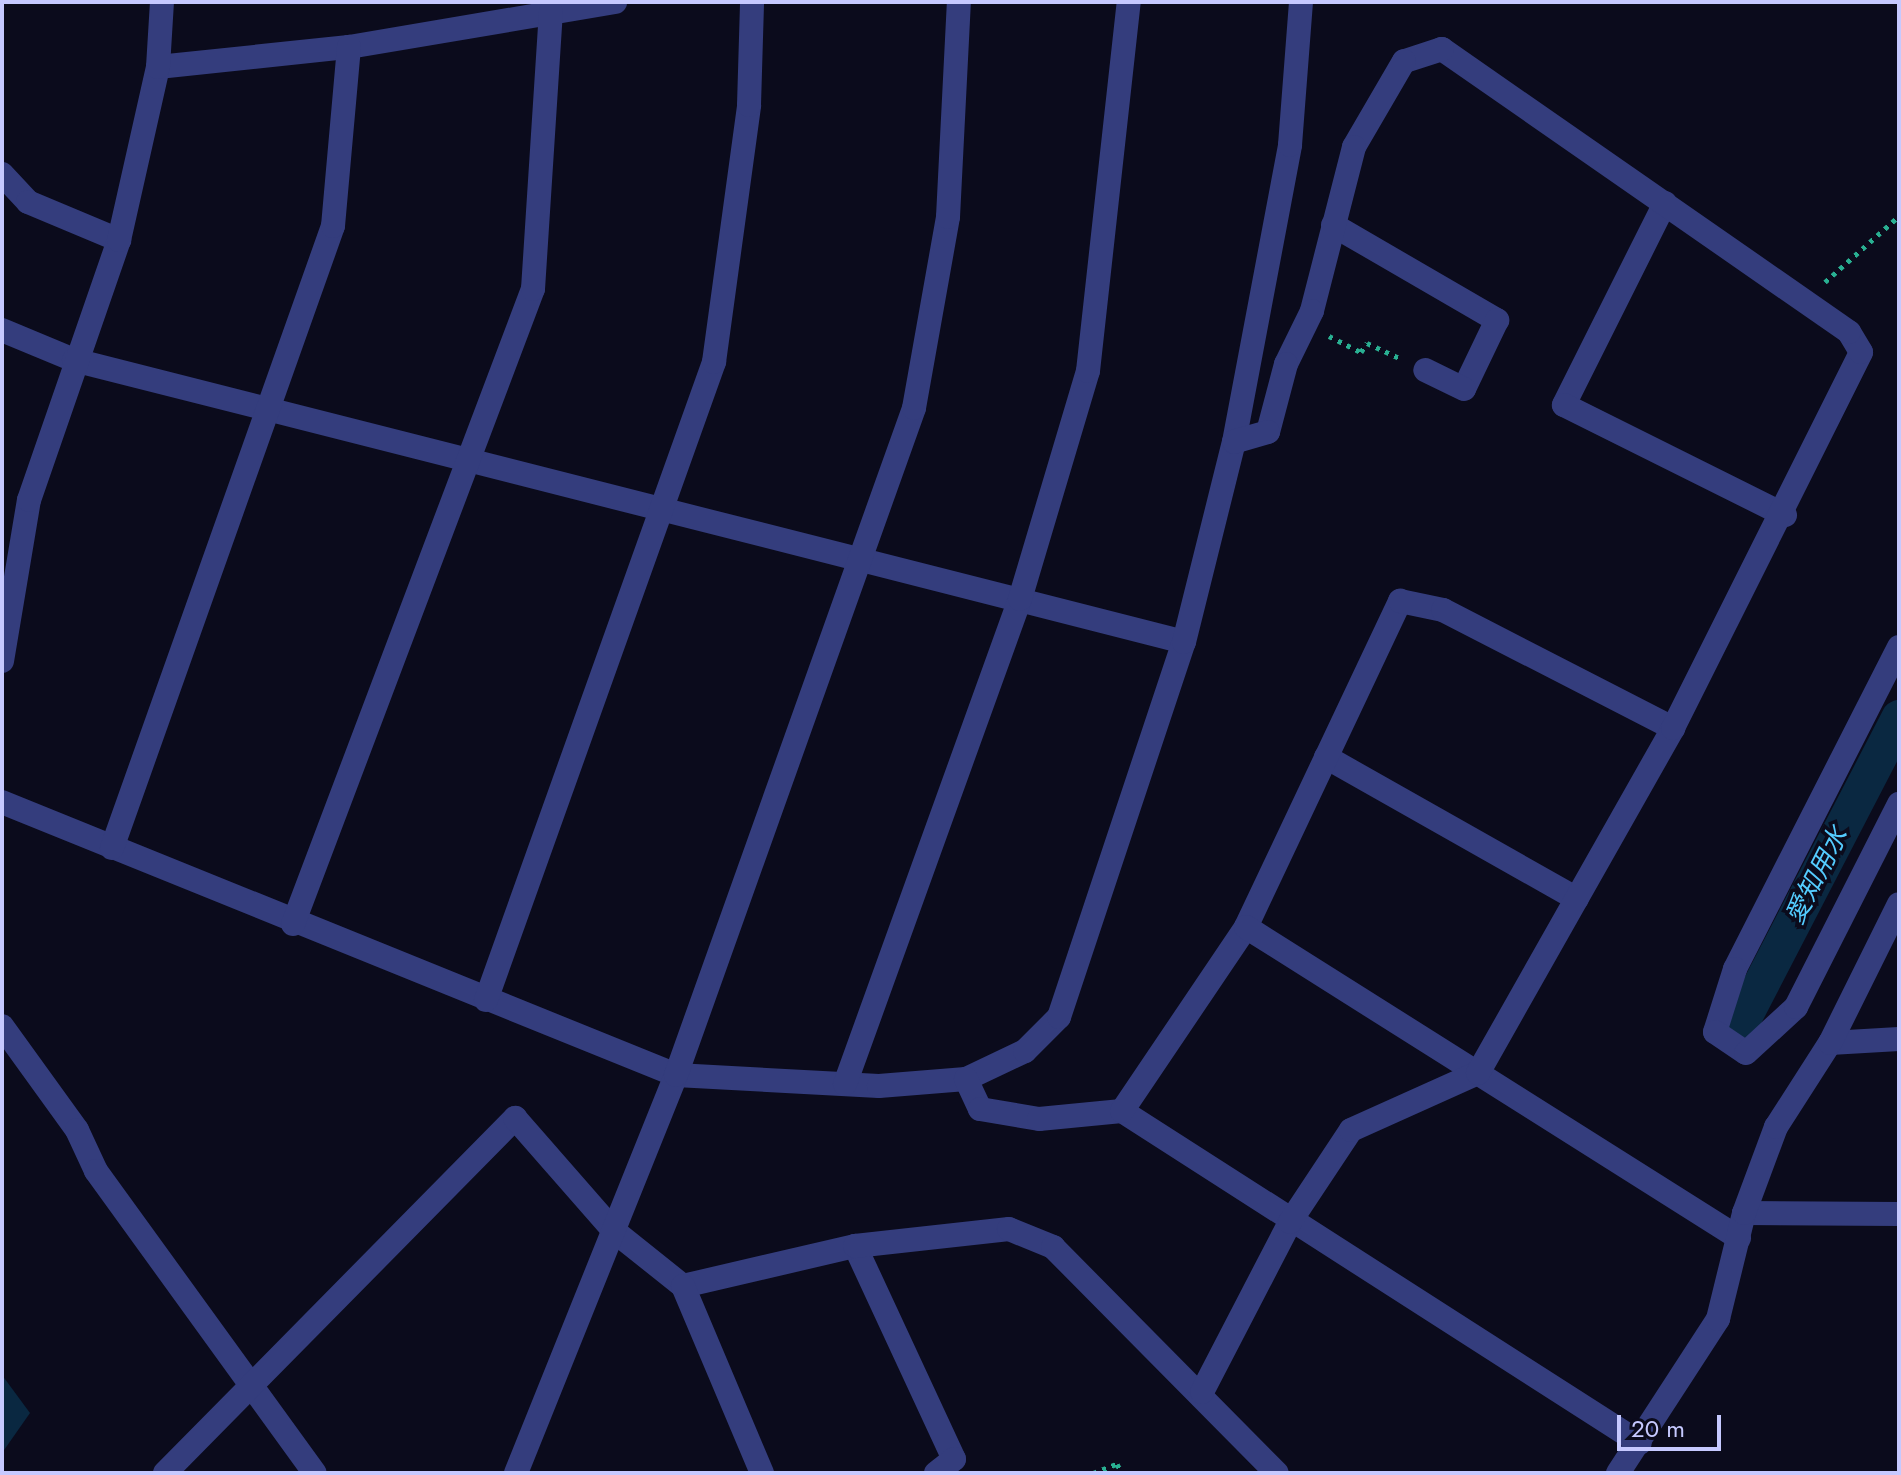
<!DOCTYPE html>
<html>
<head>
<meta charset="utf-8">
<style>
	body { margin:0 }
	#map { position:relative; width:1901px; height:1475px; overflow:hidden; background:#0b0b1c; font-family:Jost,"Noto Sans JP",sans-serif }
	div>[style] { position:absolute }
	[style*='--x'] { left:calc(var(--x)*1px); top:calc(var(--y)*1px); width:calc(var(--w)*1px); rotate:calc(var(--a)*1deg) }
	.water>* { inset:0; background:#0a2841 }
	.canal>* { height:36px; margin:-18px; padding:0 18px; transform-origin:18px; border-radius:18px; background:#0a2841 }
	.path>* { height:5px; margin-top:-2.5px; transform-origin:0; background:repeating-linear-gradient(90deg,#29b092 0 4px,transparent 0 10px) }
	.minor>* { height:24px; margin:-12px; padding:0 12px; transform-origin:12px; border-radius:12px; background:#343d7d }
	span { translate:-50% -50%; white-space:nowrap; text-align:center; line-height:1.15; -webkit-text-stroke:7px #0b0b1c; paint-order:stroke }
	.water-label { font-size:26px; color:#54ccff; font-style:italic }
	.frame { position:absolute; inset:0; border:4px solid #c6c9ff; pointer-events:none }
	.scale { position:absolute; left:1617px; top:1415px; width:104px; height:36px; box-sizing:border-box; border:4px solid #c6c9ff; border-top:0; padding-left:10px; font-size:24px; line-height:28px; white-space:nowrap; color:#c6c9ff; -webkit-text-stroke:6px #0b0b1c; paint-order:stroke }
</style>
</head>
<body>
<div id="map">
	<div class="water">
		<div style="clip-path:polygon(2px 1375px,30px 1413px,2px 1453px)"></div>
	</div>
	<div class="canal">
		<div style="--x:1736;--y:1033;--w:355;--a:-62.6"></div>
	</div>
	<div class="path">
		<div style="--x:1825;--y:282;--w:99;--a:-41.7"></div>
		<div style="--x:1329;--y:336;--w:36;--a:27"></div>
		<div style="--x:1361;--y:352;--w:11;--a:-56"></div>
		<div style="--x:1367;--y:343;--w:38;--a:25"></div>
		<div style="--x:1093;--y:1473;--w:26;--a:-21"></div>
		<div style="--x:1117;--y:1464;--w:10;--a:61"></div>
	</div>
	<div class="minor">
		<div style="--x:158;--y:67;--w:192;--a:-6"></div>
		<div style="--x:349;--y:47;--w:270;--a:-9.6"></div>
		<div style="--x:2;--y:174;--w:38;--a:47"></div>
		<div style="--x:28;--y:202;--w:99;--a:22.7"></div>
		<div style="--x:1665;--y:203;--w:226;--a:116.6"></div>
		<div style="--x:1564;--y:405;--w:247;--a:26.5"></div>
		<div style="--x:1333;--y:225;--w:190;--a:30.1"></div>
		<div style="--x:1497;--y:320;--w:76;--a:115.6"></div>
		<div style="--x:1464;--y:389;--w:43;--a:-154"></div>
		<div style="--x:2;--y:330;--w:78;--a:22.6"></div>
		<div style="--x:74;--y:360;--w:1145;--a:14.25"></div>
		<div style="--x:1899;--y:647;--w:361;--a:117"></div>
		<div style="--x:1735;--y:969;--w:66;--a:107.6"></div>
		<div style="--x:1715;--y:1032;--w:37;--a:34"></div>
		<div style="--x:1746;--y:1053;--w:68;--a:-42.6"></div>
		<div style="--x:1796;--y:1007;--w:228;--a:-63.1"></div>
		<div style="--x:2;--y:661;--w:163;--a:-80.5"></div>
		<div style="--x:29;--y:500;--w:275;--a:-70.9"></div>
		<div style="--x:119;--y:240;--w:177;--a:-77.3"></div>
		<div style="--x:158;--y:67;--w:65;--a:-86.5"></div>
		<div style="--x:1326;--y:757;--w:288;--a:29.5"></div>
		<div style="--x:2;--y:802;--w:727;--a:22.05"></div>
		<div style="--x:676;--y:1075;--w:203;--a:3.1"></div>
		<div style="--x:879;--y:1086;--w:87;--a:-4.6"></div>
		<div style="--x:966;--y:1079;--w:65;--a:-25.4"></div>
		<div style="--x:1025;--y:1051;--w:48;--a:-45"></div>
		<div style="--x:1059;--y:1017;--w:395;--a:-71.6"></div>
		<div style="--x:1184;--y:642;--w:206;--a:-76"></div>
		<div style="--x:1234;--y:442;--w:302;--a:-79.3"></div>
		<div style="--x:1290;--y:145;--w:143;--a:-85.6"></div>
		<div style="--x:112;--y:848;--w:660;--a:-70.44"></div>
		<div style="--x:333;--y:226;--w:180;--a:-84.9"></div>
		<div style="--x:293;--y:924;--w:679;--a:-69.3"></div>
		<div style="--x:533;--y:289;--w:278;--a:-86.3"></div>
		<div style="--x:1246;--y:927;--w:361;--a:-64.7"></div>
		<div style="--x:1400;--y:601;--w:44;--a:11.8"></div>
		<div style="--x:1443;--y:610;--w:259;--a:27.2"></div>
		<div style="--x:486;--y:1000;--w:678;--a:-70.33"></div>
		<div style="--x:714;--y:362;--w:259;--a:-82.2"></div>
		<div style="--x:749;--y:105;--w:103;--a:-88.3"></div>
		<div style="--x:2;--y:1026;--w:128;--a:54.2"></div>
		<div style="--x:77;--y:1130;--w:45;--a:65.1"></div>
		<div style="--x:96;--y:1171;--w:373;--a:54.1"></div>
		<div style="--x:1830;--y:1043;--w:69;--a:-3.3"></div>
		<div style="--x:966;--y:1079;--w:33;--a:65"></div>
		<div style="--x:980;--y:1109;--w:60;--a:9.6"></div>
		<div style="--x:1039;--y:1119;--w:83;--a:-5.5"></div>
		<div style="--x:1122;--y:1111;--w:615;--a:32.66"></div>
		<div style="--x:845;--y:1084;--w:516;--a:-70.16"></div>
		<div style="--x:1020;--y:599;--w:238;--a:-73.4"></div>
		<div style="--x:1088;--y:371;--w:371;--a:-83.7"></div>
		<div style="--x:1122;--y:1111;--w:222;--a:-56"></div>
		<div style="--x:1246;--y:927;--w:583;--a:32.25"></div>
		<div style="--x:1744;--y:1213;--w:155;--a:0.4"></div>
		<div style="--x:855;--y:1246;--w:235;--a:65.1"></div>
		<div style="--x:954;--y:1459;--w:23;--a:142"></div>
		<div style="--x:683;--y:1286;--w:177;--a:-13.1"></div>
		<div style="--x:855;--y:1246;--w:155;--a:-6.3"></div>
		<div style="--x:1009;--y:1229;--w:48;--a:22.2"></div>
		<div style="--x:1053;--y:1247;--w:318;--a:45.3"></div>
		<div style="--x:1202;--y:1392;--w:191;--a:-62.6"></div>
		<div style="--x:1290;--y:1222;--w:110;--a:-56.5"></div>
		<div style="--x:1351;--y:1130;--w:139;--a:-24.2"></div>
		<div style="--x:1478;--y:1073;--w:396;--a:-60.5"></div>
		<div style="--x:1673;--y:728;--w:420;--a:-63.4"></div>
		<div style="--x:1861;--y:352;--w:23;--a:-121"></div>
		<div style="--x:1849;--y:332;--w:496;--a:-145.2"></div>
		<div style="--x:1442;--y:49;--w:40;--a:162"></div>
		<div style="--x:1404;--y:61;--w:99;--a:120.2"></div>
		<div style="--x:1354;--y:147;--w:169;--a:104.4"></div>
		<div style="--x:1312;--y:311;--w:59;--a:116.1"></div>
		<div style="--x:1286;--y:364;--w:70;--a:104.8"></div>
		<div style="--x:1268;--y:432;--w:35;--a:164"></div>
		<div style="--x:165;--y:1473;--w:499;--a:-45.4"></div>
		<div style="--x:515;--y:1118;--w:150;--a:48.8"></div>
		<div style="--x:614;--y:1231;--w:88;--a:38.6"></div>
		<div style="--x:683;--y:1286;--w:203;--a:67.1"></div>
		<div style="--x:516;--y:1473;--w:429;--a:-68.1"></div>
		<div style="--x:676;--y:1075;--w:708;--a:-70.36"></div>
		<div style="--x:914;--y:408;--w:194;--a:-79.9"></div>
		<div style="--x:948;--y:217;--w:215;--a:-87.1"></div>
		<div style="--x:1618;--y:1473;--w:184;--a:-57"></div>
		<div style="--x:1718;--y:1319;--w:109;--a:-76.2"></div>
		<div style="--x:1744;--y:1213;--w:92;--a:-69.6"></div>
		<div style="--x:1776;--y:1127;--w:100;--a:-57.3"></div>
		<div style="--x:1830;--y:1043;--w:155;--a:-63.6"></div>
	</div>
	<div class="water-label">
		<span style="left:1817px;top:876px;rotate:-63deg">愛知用水</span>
	</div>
	<div class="frame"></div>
	<div class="scale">20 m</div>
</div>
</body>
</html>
